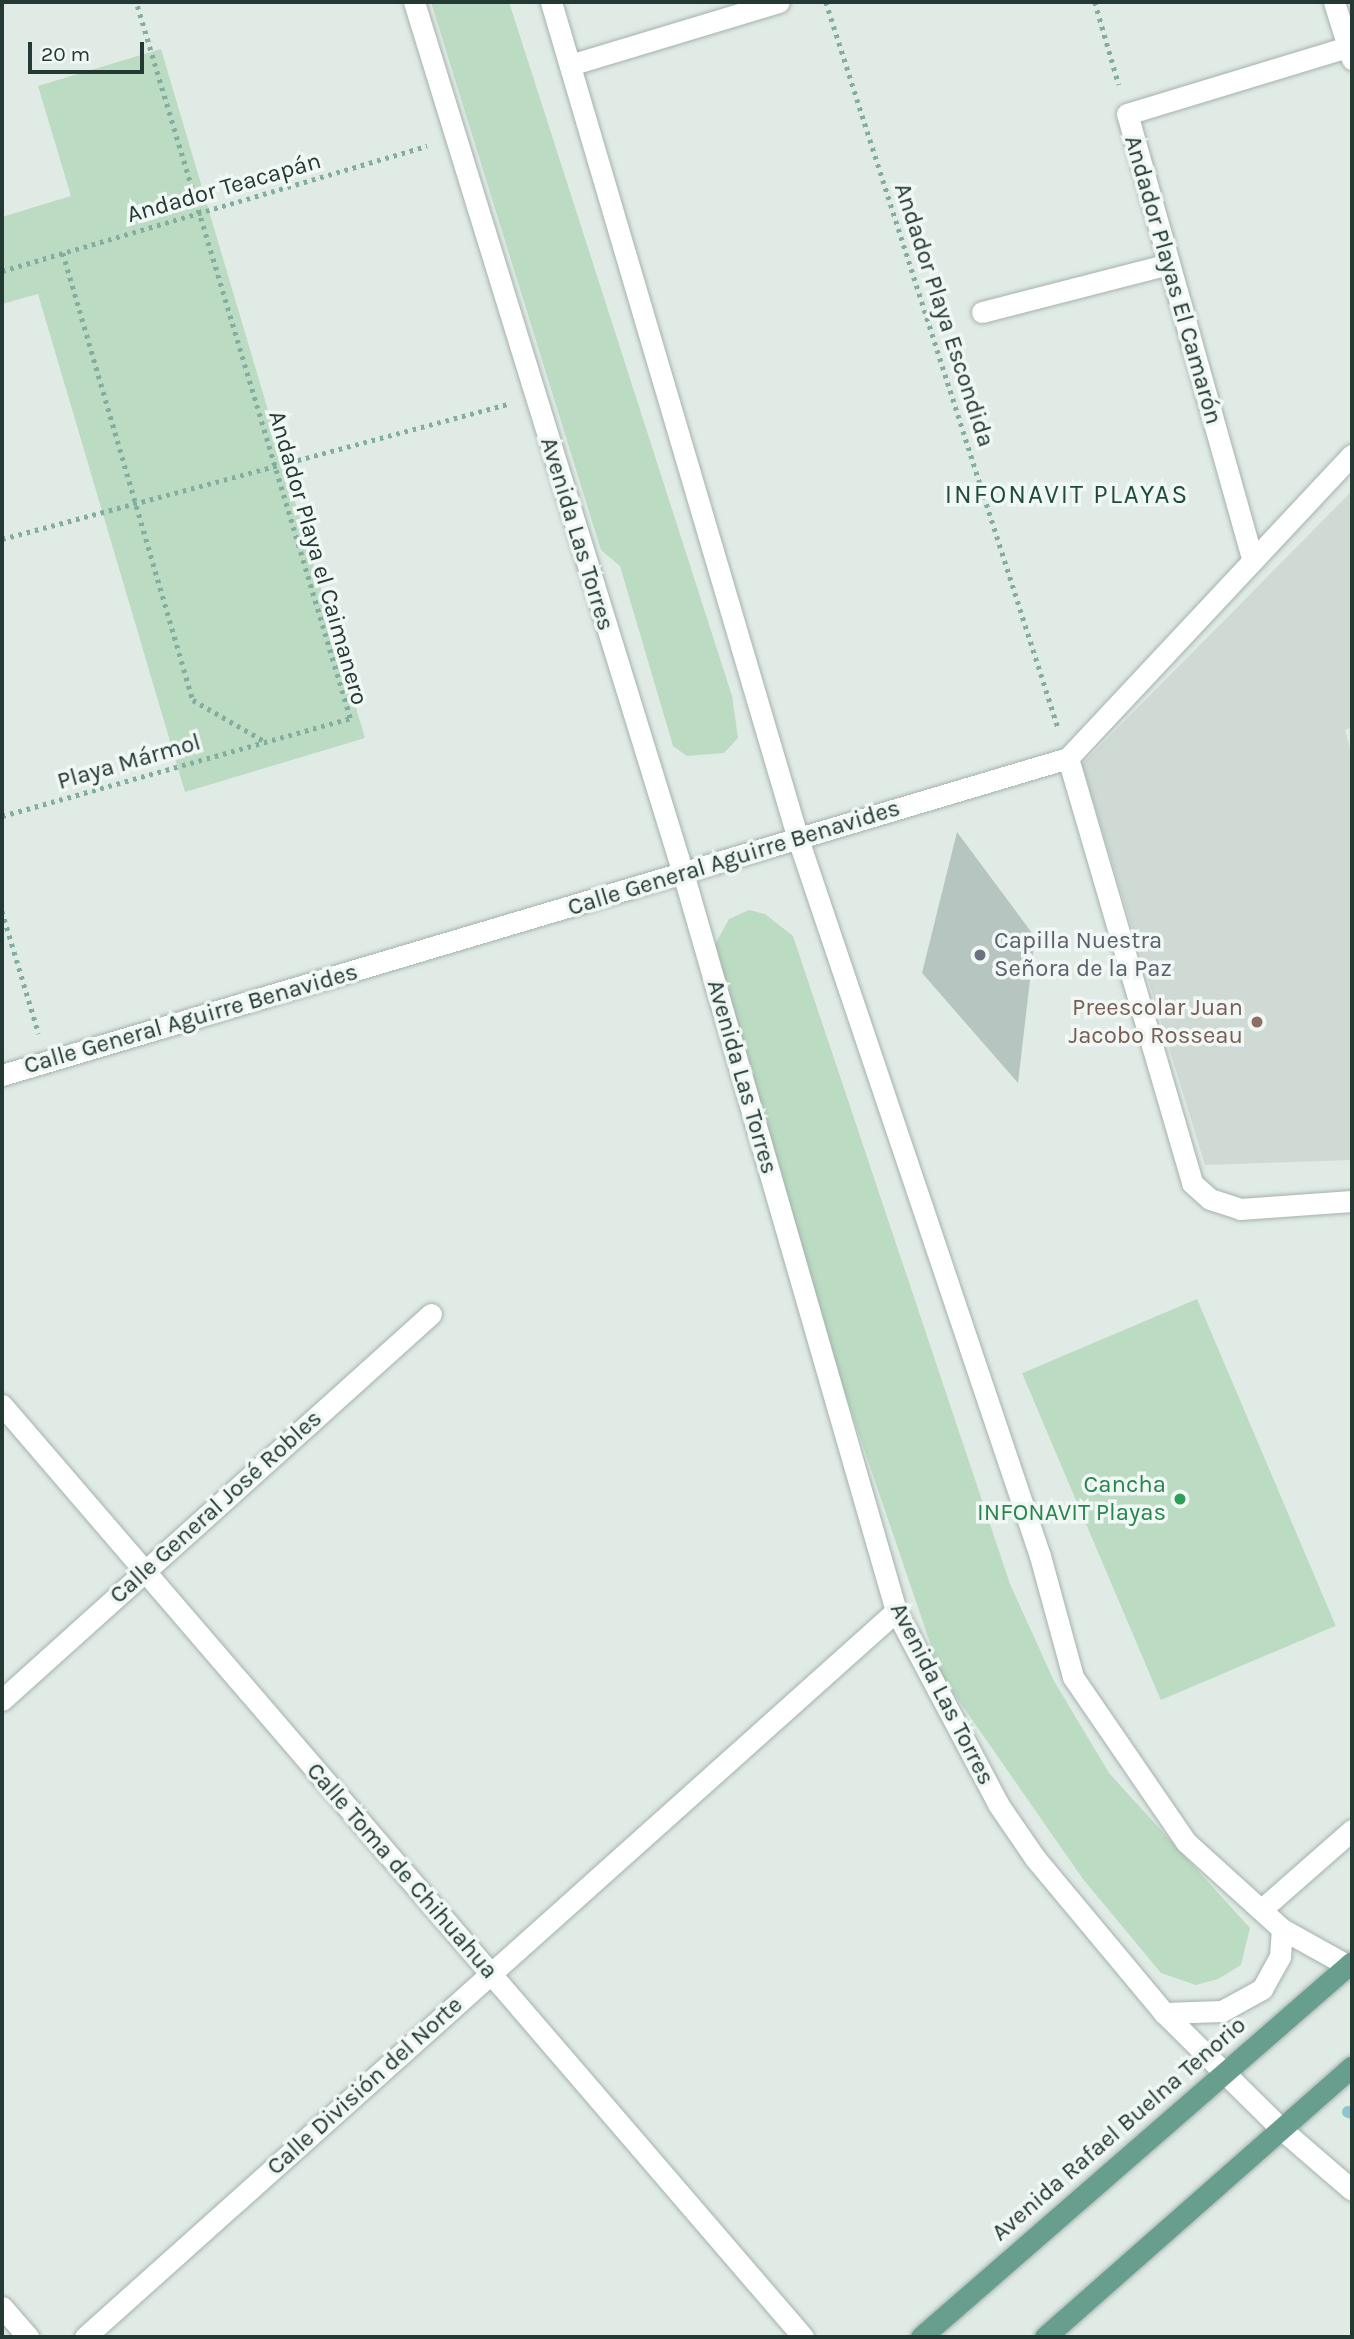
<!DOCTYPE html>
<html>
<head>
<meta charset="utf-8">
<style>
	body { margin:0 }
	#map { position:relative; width:1354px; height:2339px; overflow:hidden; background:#e1ebe6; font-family:Karla,sans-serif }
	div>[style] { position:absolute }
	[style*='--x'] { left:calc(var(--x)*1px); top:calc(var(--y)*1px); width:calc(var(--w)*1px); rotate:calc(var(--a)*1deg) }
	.built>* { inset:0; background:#cfdad5 }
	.green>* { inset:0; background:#bbdbc2; transform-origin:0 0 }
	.stream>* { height:12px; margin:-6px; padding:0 6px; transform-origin:6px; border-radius:6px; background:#8cc6cd }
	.building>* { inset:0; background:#b6c5bf }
	.path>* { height:4.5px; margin-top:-2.25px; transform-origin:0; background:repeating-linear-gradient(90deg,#83ad9e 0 3.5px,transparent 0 8.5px) }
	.roads { filter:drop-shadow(0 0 2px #a4b2ad) drop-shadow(0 0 2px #a4b2ad) }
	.lane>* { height:21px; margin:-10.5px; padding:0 10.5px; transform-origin:10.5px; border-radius:10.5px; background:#fff }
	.street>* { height:21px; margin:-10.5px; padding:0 10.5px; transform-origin:10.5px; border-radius:10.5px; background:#fff }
	.secondary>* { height:21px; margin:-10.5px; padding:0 10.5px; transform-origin:10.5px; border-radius:10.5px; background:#fff }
	.primary>* { height:21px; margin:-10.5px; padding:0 10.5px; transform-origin:10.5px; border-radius:10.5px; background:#689e8e }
	.dots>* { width:19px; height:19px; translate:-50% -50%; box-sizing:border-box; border:4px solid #f1f7f4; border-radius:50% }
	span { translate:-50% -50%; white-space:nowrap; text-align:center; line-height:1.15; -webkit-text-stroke:7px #f1f7f4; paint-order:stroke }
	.street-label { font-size:24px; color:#223a33 }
	.worship-label { font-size:24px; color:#5b616d }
	.left { translate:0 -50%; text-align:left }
	.education-label { font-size:24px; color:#785e54 }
	.right { translate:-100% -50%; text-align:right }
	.leisure-label { font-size:24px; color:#27864d }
	.neighbourhood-label { font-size:26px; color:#1f4b3f; letter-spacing:2px }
	.frame { position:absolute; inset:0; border:4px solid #223a33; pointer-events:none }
	.scale { position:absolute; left:28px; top:42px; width:116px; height:32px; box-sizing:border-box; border:4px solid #223a33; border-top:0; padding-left:9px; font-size:21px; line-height:24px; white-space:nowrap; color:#223a33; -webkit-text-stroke:5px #f1f7f4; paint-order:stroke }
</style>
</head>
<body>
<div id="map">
	<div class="built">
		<div style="clip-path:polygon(1352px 491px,1352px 727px,1345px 730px,1352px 755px,1352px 1160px,1205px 1165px,1082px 764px)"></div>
	</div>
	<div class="green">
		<div style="clip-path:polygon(431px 2px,509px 2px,732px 696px,738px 738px,724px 753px,687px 756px,673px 746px,620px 566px,601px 550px)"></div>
		<div style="clip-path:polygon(161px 49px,365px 738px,185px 792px,38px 294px,2px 304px,2px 217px,71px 196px,38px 86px)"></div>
		<div style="clip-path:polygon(749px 910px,765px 914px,793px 936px,1010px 1584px,1054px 1681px,1109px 1773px,1250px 1928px,1241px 1965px,1218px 1979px,1196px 1985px,1161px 1973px,1083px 1879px,941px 1675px,720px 1026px,705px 963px,729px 919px)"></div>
		<div style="left:1197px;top:1299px;width:355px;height:190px;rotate:67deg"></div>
	</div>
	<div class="stream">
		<div style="--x:1348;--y:2112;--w:4;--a:14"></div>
	</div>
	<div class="building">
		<div style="clip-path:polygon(957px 832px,1035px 937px,1018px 1083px,922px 973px)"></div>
	</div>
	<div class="path">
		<div style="--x:826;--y:2;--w:761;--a:72.26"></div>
		<div style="--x:1095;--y:2;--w:86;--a:73.9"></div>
		<div style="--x:63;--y:253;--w:466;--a:73.8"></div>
		<div style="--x:193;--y:700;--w:82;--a:30"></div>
		<div style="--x:2;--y:271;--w:443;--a:-16.4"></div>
		<div style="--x:2;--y:539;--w:524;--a:-14.94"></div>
		<div style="--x:2;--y:816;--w:362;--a:-15.7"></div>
		<div style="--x:350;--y:718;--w:747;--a:-106.64"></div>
		<div style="--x:2;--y:911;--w:128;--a:73.3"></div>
	</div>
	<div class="roads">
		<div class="lane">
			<div style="--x:982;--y:312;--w:193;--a:-14.4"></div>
		</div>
		<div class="street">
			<div style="--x:1334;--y:2;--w:60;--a:72.5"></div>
			<div style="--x:570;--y:65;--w:218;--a:-16.8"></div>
			<div style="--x:1252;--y:558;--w:461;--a:-105.7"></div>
			<div style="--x:1127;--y:114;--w:231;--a:-16.9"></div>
			<div style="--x:1068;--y:758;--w:443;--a:73.7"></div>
			<div style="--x:1192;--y:1183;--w:24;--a:42"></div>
			<div style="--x:1210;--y:1199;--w:32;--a:18"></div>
			<div style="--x:1240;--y:1209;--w:112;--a:-4.1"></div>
			<div style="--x:2;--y:1075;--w:1112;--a:-16.56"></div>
			<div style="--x:1068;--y:758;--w:415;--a:-46.9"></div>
			<div style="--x:2;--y:1405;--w:1229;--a:49.32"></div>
			<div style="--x:2;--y:1700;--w:577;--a:-41.98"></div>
			<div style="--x:1262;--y:1909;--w:120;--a:-41.3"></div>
			<div style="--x:1279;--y:2127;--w:96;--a:40.8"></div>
			<div style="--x:2;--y:2307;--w:40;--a:49"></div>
			<div style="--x:85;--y:2337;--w:1088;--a:-41.83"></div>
		</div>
		<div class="secondary">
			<div style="--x:414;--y:2;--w:912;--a:72.84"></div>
			<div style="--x:683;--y:873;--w:768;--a:73.9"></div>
			<div style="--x:896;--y:1611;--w:218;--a:62.1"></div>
			<div style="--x:998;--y:1804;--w:65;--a:55.6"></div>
			<div style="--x:1035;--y:1858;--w:202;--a:50.2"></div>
			<div style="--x:1164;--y:2013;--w:162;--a:44.7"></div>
			<div style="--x:551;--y:2;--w:873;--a:73.56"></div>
			<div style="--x:798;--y:839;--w:757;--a:71.35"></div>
			<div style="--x:1040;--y:1556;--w:125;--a:74.7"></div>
			<div style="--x:1073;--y:1677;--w:200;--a:55.6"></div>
			<div style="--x:1186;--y:1842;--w:130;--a:42.2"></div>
			<div style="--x:1282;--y:1929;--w:80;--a:29.1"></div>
			<div style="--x:1164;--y:2013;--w:58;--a:-2"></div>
			<div style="--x:1222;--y:2011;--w:46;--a:-28.8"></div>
			<div style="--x:1262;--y:1989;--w:37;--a:-61"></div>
			<div style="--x:1280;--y:1957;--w:28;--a:-86"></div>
		</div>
		<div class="primary">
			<div style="--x:921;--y:2337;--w:571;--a:-41.03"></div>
			<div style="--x:1045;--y:2337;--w:409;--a:-41.4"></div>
		</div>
	</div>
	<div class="dots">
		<div style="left:980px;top:955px;background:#6b7280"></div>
		<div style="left:1257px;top:1022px;background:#8d6e63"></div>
		<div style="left:1180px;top:1499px;background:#2e9e5b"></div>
	</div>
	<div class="street-label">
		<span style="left:224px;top:188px;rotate:-16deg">Andador Teacapán</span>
		<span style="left:1173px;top:280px;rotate:74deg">Andador Playas El Camarón</span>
		<span style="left:944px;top:315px;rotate:72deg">Andador Playa Escondida</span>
		<span style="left:577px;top:534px;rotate:73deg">Avenida Las Torres</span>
		<span style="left:318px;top:558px;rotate:74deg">Andador Playa el Caimanero</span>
		<span style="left:129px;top:762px;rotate:-16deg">Playa Mármol</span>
		<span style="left:734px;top:858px;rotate:-17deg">Calle General Aguirre Benavides</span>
		<span style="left:191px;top:1019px;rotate:-16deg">Calle General Aguirre Benavides</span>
		<span style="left:742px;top:1077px;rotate:74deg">Avenida Las Torres</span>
		<span style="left:216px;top:1507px;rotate:-42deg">Calle General José Robles</span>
		<span style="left:942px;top:1694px;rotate:63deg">Avenida Las Torres</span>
		<span style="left:402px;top:1871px;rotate:49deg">Calle Toma de Chihuahua</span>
		<span style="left:365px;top:2086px;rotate:-42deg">Calle División del Norte</span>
		<span style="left:1119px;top:2129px;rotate:-41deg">Avenida Rafael Buelna Tenorio</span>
	</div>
	<div class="worship-label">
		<span class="left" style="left:994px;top:955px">Capilla Nuestra<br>Señora de la Paz</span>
	</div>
	<div class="education-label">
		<span class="right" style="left:1243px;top:1022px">Preescolar Juan<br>Jacobo Rosseau</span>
	</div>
	<div class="leisure-label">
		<span class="right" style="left:1166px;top:1499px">Cancha<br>INFONAVIT Playas</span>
	</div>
	<div class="neighbourhood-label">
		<span style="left:1067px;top:495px">INFONAVIT PLAYAS</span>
	</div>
	<div class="frame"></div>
	<div class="scale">20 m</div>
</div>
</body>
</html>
